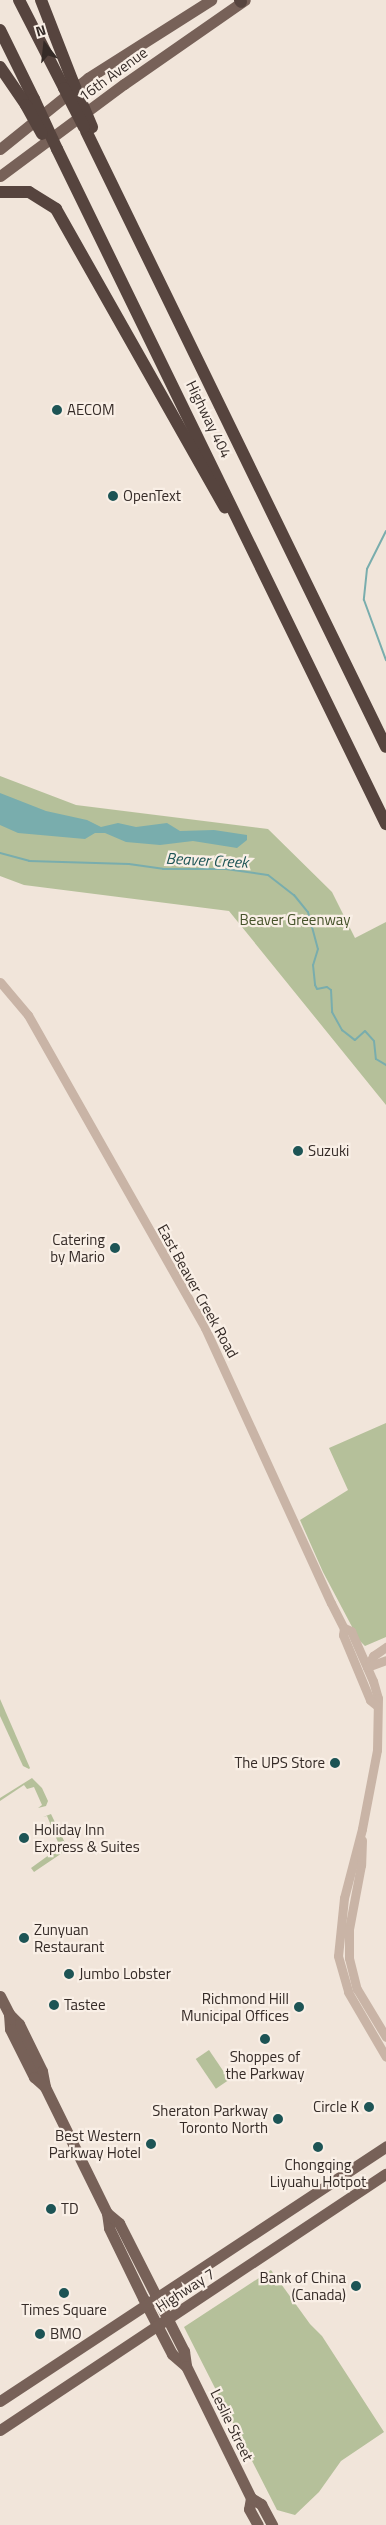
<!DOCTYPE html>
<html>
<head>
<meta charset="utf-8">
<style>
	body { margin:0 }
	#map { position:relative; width:386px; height:2525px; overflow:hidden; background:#f1e5da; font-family:"Titillium Web",sans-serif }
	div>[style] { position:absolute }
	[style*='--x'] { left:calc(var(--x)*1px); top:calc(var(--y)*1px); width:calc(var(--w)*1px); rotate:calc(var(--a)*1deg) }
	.green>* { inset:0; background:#b5c09a; transform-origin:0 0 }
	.water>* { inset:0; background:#79adad }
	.stream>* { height:2px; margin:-1px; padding:0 1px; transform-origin:1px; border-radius:1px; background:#79adad }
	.minor>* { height:9px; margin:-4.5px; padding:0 4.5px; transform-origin:4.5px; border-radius:4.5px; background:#c9b4a6 }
	.major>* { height:11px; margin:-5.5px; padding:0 5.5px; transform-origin:5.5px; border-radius:5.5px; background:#776158 }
	.highway>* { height:12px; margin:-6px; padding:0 6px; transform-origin:6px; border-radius:6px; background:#56443e }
	.highway-bridge>* { height:12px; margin:-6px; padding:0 6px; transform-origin:6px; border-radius:6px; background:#56443e }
	.dots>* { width:14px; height:14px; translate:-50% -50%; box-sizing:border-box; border:2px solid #f9efe6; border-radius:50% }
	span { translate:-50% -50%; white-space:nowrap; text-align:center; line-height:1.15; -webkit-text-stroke:4.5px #f9efe6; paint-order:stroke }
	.street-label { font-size:15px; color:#352b27 }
	.poi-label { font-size:15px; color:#352b27 }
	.left { translate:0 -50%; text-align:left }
	.right { translate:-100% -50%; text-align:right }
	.park-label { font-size:15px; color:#46532b }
	.water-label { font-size:16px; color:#1d5455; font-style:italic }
	.north { position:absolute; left:20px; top:20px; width:50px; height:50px; -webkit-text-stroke:4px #f9efe6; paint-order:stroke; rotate:344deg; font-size:14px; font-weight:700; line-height:20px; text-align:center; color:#352b27 }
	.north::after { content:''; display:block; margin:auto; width:18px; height:22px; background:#352b27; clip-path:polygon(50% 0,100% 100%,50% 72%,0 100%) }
</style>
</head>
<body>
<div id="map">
	<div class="green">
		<div style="clip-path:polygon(0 776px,76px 805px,268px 829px,332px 892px,355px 938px,386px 922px,386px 1105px,229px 911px,24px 885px,0 876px)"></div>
		<div style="clip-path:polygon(386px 1423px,386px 1637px,365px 1646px,359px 1640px,323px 1572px,300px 1520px,348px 1490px,329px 1448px)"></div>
		<div style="clip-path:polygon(0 1699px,30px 1768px,29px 1769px,23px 1766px,0 1716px)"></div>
		<div style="clip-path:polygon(32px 1778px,42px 1788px,48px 1801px,46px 1806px,38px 1808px,42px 1805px,34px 1787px,27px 1789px,24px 1785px,0 1801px,0 1798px)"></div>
		<div style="clip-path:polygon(51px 1814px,68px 1849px,34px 1872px,31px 1868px,60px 1847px,47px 1816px,43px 1817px)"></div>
		<div style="left:209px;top:2050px;width:36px;height:16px;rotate:56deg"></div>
		<div style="clip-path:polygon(271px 2270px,310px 2324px,322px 2336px,384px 2432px,341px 2461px,319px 2492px,295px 2515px,277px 2510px,184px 2327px)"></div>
	</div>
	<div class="water">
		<div style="clip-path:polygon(0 793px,46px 811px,87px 820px,101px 827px,118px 823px,136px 827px,167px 823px,180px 831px,214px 830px,247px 835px,247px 840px,237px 848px,193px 841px,160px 845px,126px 842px,105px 833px,95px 833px,85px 839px,18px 833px,0 825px)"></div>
	</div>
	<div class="stream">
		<div style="--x:386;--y:531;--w:42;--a:116.6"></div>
		<div style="--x:367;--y:569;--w:31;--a:96"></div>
		<div style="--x:364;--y:600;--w:64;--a:69.9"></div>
		<div style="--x:0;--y:853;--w:30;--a:15"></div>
		<div style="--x:29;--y:861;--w:100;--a:1.7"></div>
		<div style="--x:129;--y:864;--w:34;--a:8"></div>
		<div style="--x:163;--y:869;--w:63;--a:0"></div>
		<div style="--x:226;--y:869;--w:42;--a:8.1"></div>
		<div style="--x:268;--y:875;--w:33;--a:38"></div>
		<div style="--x:294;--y:895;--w:22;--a:51"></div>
		<div style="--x:308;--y:912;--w:38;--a:75"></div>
		<div style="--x:318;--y:949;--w:17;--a:107"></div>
		<div style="--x:313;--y:965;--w:20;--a:84"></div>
		<div style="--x:315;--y:985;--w:4;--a:63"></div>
		<div style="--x:317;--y:989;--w:10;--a:-11"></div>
		<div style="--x:327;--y:987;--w:5;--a:37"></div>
		<div style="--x:331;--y:990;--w:22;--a:87"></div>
		<div style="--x:332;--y:1012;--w:21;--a:61"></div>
		<div style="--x:342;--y:1030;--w:16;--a:38"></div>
		<div style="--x:355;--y:1040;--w:13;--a:-42"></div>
		<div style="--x:365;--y:1031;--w:13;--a:48"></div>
		<div style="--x:374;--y:1041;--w:18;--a:84"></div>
		<div style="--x:376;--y:1059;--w:12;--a:31"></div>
	</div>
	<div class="minor">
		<div style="--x:0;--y:982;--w:43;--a:49.7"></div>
		<div style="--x:28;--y:1015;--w:360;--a:60.5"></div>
		<div style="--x:205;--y:1328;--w:302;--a:65.4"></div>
		<div style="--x:331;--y:1603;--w:28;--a:63"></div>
		<div style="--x:344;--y:1628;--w:8;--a:23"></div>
		<div style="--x:351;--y:1631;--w:55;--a:66.3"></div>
		<div style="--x:373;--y:1681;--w:18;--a:74"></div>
		<div style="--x:378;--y:1698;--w:52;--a:91.1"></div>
		<div style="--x:377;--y:1750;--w:80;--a:100.8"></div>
		<div style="--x:362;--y:1829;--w:71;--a:104.6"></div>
		<div style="--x:344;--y:1898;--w:58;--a:95.9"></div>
		<div style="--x:338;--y:1956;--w:37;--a:74"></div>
		<div style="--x:348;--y:1992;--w:75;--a:59.7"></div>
		<div style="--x:344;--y:1628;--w:7;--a:98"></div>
		<div style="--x:343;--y:1635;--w:70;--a:67.4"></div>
		<div style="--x:370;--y:1700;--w:8;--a:40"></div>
		<div style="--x:367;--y:1667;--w:13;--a:-61"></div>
		<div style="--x:373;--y:1656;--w:16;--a:-35"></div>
		<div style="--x:367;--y:1667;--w:20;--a:-20"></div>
		<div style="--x:362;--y:1840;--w:25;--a:92"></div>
		<div style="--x:361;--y:1865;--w:65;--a:100.6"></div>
		<div style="--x:349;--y:1929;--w:29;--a:90"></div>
		<div style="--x:349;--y:1958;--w:32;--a:76"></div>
		<div style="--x:357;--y:1989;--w:56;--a:58.9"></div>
	</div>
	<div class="major">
		<div style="--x:0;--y:149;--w:113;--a:-38.9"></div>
		<div style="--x:88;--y:78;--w:146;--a:-32.4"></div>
		<div style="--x:0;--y:176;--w:154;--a:-36.6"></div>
		<div style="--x:124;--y:84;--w:147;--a:-34.8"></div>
		<div style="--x:0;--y:1996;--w:20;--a:63"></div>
		<div style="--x:9;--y:2014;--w:14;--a:45"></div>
		<div style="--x:19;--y:2024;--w:52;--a:63.9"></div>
		<div style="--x:42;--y:2071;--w:16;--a:79"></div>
		<div style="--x:45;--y:2087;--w:140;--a:63.8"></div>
		<div style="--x:107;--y:2213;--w:15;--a:82"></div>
		<div style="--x:109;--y:2228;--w:78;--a:64.1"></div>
		<div style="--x:143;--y:2298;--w:63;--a:62.6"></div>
		<div style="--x:172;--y:2354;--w:18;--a:41"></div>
		<div style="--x:9;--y:2014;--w:15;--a:86"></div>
		<div style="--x:10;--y:2029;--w:54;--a:63.4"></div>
		<div style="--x:34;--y:2077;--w:15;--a:42"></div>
		<div style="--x:107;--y:2213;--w:16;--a:40"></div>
		<div style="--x:119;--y:2223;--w:144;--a:63.1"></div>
		<div style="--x:184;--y:2351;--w:15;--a:82"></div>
		<div style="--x:186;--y:2366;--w:147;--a:63.8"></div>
		<div style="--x:251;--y:2498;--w:12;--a:31"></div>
		<div style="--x:261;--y:2504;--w:24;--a:62"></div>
		<div style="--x:0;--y:2401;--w:463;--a:-33.4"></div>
		<div style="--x:0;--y:2430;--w:463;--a:-33.6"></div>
		<div style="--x:251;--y:2498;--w:11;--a:100"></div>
		<div style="--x:249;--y:2509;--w:18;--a:61"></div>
	</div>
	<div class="highway">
		<div style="--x:19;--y:0;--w:99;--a:62.9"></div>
		<div style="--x:41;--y:0;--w:88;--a:68.7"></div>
		<div style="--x:240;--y:0;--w:2;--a:63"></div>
		<div style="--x:0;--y:30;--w:77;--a:63.8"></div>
		<div style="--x:0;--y:67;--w:46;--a:55.6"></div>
		<div style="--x:86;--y:131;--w:685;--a:64.03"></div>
		<div style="--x:57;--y:149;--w:751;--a:64.02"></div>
		<div style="--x:0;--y:192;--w:29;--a:0"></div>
		<div style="--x:29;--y:192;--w:32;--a:32"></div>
		<div style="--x:56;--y:209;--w:343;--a:60.5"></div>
	</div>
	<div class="highway-bridge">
		<div style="--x:73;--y:82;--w:49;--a:67.1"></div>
		<div style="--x:64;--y:88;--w:44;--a:62.9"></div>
		<div style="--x:34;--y:99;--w:55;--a:65.3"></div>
		<div style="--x:26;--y:105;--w:33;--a:61"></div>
	</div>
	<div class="dots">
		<div style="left:57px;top:410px;background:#1d5455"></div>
		<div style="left:113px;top:496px;background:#1d5455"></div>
		<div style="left:298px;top:1151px;background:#1d5455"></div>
		<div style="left:115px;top:1248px;background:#1d5455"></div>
		<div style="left:335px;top:1763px;background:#1d5455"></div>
		<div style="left:24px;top:1838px;background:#1d5455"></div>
		<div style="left:24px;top:1938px;background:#1d5455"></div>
		<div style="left:69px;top:1974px;background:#1d5455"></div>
		<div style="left:54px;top:2005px;background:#1d5455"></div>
		<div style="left:299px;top:2007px;background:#1d5455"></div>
		<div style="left:265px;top:2039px;background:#1d5455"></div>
		<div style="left:369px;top:2107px;background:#1d5455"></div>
		<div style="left:278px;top:2119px;background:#1d5455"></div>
		<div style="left:151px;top:2144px;background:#1d5455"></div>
		<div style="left:318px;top:2147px;background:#1d5455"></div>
		<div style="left:51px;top:2209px;background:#1d5455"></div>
		<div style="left:356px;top:2286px;background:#1d5455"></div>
		<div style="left:64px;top:2293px;background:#1d5455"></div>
		<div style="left:40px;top:2334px;background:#1d5455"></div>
	</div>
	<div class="street-label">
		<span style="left:113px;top:74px;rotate:-36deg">16th Avenue</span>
		<span style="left:209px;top:419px;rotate:64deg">Highway 404</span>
		<span style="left:198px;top:1291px;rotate:61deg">East Beaver Creek Road</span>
		<span style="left:185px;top:2290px;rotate:-33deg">Highway 7</span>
		<span style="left:232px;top:2425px;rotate:64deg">Leslie Street</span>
	</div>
	<div class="poi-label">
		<span class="left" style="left:67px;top:410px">AECOM</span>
		<span class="left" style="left:123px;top:496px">OpenText</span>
		<span class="left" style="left:308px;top:1151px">Suzuki</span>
		<span class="right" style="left:105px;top:1248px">Catering<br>by Mario</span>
		<span class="right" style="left:325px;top:1763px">The UPS Store</span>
		<span class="left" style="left:34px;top:1838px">Holiday Inn<br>Express &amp; Suites</span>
		<span class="left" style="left:34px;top:1938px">Zunyuan<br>Restaurant</span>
		<span class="left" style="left:79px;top:1974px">Jumbo Lobster</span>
		<span class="right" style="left:289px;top:2007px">Richmond Hill<br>Municipal Offices</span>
		<span class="left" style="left:64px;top:2005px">Tastee</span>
		<span style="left:265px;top:2065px">Shoppes of<br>the Parkway</span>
		<span class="right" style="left:359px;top:2107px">Circle K</span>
		<span class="right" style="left:268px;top:2119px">Sheraton Parkway<br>Toronto North</span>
		<span class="right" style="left:141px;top:2144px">Best Western<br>Parkway Hotel</span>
		<span style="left:318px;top:2173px">Chongqing<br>Liyuahu Hotpot</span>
		<span class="left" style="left:61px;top:2209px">TD</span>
		<span class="right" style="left:346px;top:2286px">Bank of China<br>(Canada)</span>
		<span style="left:64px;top:2310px">Times Square</span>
		<span class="left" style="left:50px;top:2334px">BMO</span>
	</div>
	<div class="park-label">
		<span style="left:295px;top:920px">Beaver Greenway</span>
	</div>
	<div class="water-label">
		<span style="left:207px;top:860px;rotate:3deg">Beaver Creek</span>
	</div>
	<div class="north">N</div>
</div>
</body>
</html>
